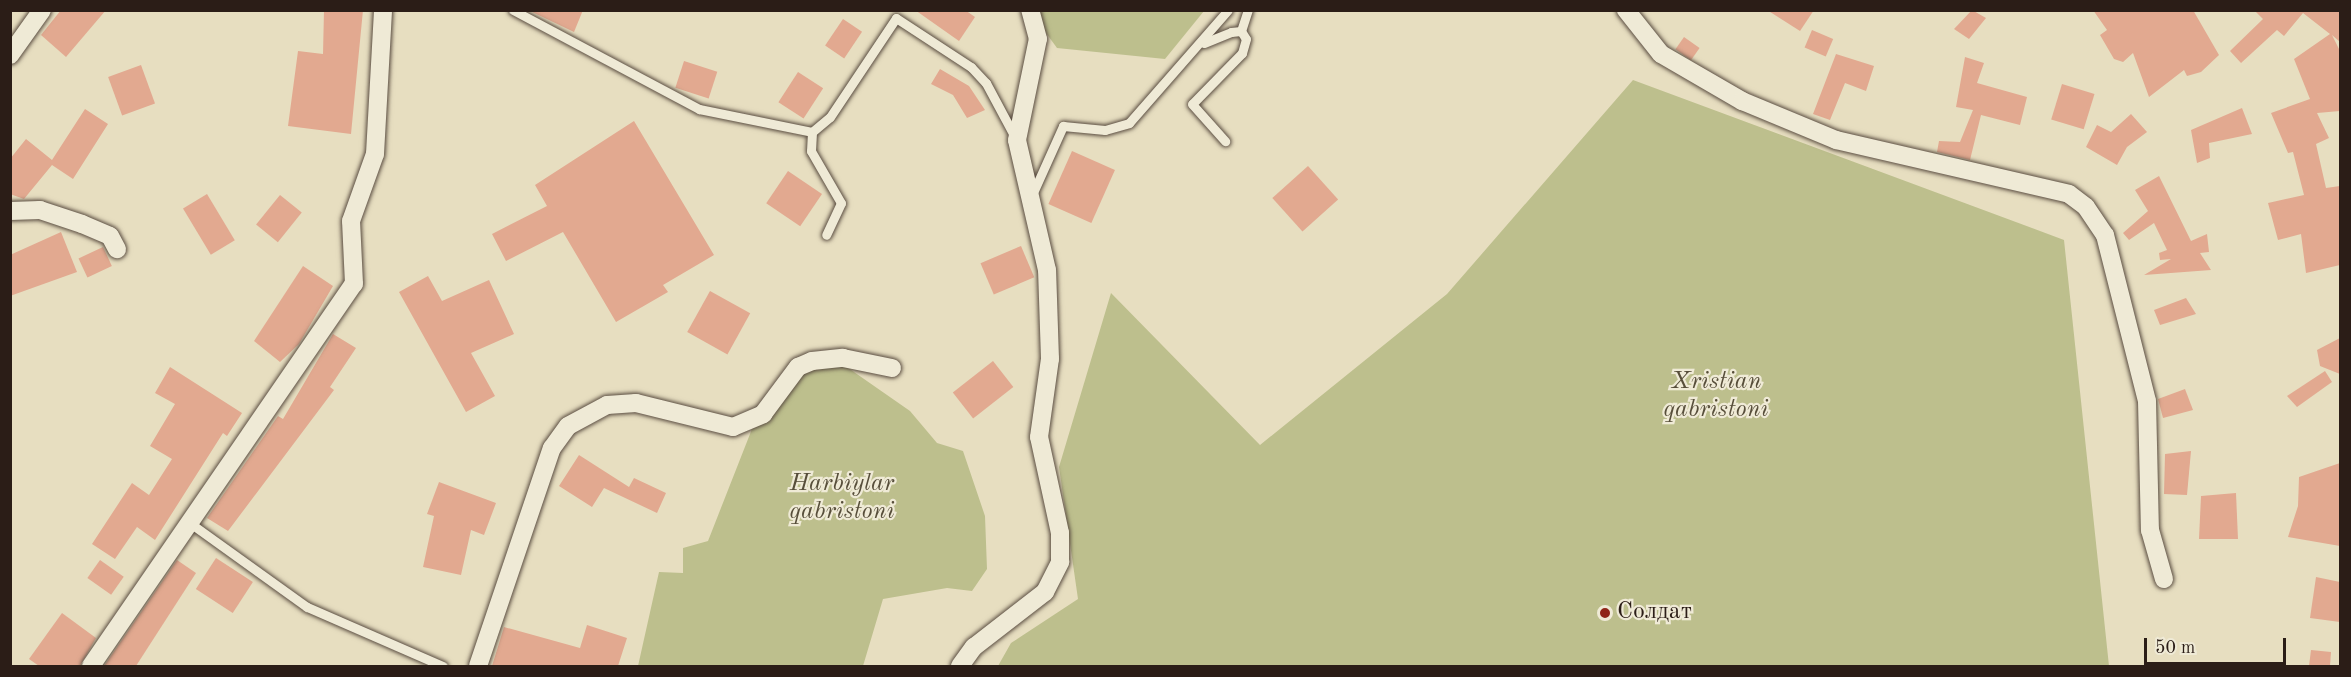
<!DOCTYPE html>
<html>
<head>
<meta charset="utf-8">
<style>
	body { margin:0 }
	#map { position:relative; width:2351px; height:677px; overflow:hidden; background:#e7dec0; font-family:"Old Standard TT",serif }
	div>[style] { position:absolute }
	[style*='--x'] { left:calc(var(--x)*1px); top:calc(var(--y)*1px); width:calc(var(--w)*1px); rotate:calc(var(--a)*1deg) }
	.green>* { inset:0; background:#bdbf8d }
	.building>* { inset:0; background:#e2a990; transform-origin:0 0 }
	.roads { filter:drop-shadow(0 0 2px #5a4d41) drop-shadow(0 0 2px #5a4d41) }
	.lane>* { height:9px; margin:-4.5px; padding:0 4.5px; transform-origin:4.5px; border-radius:4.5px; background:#efead6 }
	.street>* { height:18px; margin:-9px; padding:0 9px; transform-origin:9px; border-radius:9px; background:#efead6 }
	.dots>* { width:16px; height:16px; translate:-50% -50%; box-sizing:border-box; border:3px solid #efead6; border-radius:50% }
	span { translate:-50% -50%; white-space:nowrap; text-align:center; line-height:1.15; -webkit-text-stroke:4.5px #efead6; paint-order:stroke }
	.park-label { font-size:24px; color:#574e3a; font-style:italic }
	.poi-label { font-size:24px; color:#2b1d17 }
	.left { translate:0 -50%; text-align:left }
	.frame { position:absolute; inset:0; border:12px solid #2b1d17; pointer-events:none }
	.scale { position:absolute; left:2144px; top:638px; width:142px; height:27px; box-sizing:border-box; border:3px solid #2b1d17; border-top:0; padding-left:8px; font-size:18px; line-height:21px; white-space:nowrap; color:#2b1d17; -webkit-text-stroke:4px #efead6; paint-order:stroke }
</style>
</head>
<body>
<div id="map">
	<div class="green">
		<div style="clip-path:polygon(1030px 11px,1204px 11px,1165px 59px,1057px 48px)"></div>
		<div style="clip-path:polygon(1633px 80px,2064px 240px,2109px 666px,998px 666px,1011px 643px,1078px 599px,1059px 467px,1111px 293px,1260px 445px,1447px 294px)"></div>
		<div style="clip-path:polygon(831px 356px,910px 411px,937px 443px,963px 451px,985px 516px,987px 569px,972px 591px,947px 588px,883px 599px,863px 666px,638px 666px,659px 572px,683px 573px,683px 548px,708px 541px,761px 406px,797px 358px)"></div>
	</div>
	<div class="building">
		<div style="clip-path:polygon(61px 10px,106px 10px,66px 57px,41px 35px)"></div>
		<div style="clip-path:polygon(324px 10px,363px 10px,351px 134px,288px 126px,298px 51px,323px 54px)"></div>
		<div style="clip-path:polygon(528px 10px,583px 10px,574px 32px)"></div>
		<div style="clip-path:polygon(915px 10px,965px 10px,975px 17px,959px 41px)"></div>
		<div style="clip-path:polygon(1767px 10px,1814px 10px,1800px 31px)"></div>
		<div style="clip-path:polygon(1972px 10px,1986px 18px,1969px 39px,1954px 29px)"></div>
		<div style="clip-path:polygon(2093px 10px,2193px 10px,2219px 55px,2201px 72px,2187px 76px,2184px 70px,2149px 97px,2133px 53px,2123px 62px,2114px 59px,2100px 35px,2107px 30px)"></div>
		<div style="clip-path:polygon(2254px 10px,2340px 10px,2340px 42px,2332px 35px,2340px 51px,2340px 111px,2317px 113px,2329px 138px,2316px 144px,2326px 188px,2340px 186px,2340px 265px,2306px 273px,2301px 234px,2278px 240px,2268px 203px,2304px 195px,2293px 152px,2288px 153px,2271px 113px,2310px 99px,2294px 59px,2330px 34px,2303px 13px,2284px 36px,2277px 30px,2241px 63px,2230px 51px,2263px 19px)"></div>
		<div style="left:843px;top:19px;width:23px;height:32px;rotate:34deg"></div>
		<div style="left:1812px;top:30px;width:23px;height:19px;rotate:23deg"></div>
		<div style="left:1684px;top:37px;width:19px;height:15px;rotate:35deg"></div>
		<div style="clip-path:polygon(1836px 54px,1874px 66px,1866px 91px,1845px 83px,1830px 120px,1813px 114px)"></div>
		<div style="clip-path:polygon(1965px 57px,1984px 63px,1977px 83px,2027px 97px,2020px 125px,1981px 115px,1970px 160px,1937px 152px,1939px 141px,1960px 142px,1973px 110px,1956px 107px)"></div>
		<div style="left:684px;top:61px;width:35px;height:28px;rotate:18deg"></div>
		<div style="left:141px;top:65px;width:41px;height:35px;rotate:70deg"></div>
		<div style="clip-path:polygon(940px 69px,969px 86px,985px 110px,967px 118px,953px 95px,931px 84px)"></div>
		<div style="left:798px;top:72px;width:30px;height:36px;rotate:33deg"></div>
		<div style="left:2062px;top:84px;width:34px;height:37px;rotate:17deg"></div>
		<div style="clip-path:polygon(2242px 108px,2252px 134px,2209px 143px,2210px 158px,2197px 163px,2191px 130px)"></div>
		<div style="clip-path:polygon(85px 109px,108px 124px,73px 179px,52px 165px,24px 199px,10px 194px,10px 159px,26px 139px,52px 160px)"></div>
		<div style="clip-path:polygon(2131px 114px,2147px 132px,2127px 147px,2117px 165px,2086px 147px,2097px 125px,2111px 132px)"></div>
		<div style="clip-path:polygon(634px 121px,714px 255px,663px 285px,668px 292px,616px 322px,563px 232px,506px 261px,492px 234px,547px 206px,535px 185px)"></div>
		<div style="left:1072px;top:151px;width:47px;height:58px;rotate:24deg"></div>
		<div style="left:1308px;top:166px;width:45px;height:48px;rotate:48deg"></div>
		<div style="left:788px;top:171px;width:41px;height:39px;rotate:34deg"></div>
		<div style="clip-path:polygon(2159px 176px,2191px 241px,2207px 234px,2209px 252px,2200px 253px,2211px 270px,2144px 275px,2171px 259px,2160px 260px,2159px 253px,2167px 250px,2154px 223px,2129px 240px,2123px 233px,2148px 211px,2135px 190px)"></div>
		<div style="left:207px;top:194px;width:54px;height:28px;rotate:59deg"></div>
		<div style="left:280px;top:195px;width:28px;height:38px;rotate:39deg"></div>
		<div style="clip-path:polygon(61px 232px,77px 272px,10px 296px,10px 255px)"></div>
		<div style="left:1021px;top:246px;width:34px;height:44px;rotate:67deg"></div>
		<div style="left:103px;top:247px;width:21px;height:27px;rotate:65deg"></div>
		<div style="clip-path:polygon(303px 266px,333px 286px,299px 344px,280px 362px,254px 341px)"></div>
		<div style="clip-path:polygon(428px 276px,442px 301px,489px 280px,514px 334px,471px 353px,495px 396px,466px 412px,399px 292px)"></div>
		<div style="left:710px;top:291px;width:46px;height:47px;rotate:29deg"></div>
		<div style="clip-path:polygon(2186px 298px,2196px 314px,2160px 325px,2154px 310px)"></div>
		<div style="clip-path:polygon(333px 334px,356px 348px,330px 387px,334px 390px,228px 531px,207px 518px,278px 416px,283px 419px)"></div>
		<div style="clip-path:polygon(2340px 338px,2340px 374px,2320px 366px,2317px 350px)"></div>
		<div style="left:993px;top:361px;width:33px;height:51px;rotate:52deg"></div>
		<div style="clip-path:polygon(170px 367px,242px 413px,227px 436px,223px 433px,155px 540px,137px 527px,115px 559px,92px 544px,132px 483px,149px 495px,172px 459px,150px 446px,175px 404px,155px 393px)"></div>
		<div style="clip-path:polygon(2325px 371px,2332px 382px,2297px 407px,2287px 396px)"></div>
		<div style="clip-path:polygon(2185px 389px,2193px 410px,2163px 418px,2158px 399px)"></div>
		<div style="clip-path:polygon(2191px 451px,2187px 495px,2164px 494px,2165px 454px)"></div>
		<div style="clip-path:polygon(579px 455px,629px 487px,634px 478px,666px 493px,657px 513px,604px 488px,592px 507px,559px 486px)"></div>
		<div style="clip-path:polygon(2340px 463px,2340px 546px,2288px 537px,2298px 506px,2299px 477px)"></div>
		<div style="clip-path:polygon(439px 482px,496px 503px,484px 535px,471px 530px,461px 575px,423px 567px,434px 516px,427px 514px)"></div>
		<div style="clip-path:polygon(2236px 493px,2238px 539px,2199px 539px,2201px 496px)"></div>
		<div style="left:216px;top:558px;width:44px;height:37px;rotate:33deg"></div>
		<div style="left:100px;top:560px;width:29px;height:22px;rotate:35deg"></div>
		<div style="clip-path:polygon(177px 560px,196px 573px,136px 666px,104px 666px)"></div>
		<div style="clip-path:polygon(2316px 577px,2340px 582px,2340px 622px,2310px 618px)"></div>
		<div style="clip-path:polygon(62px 613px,96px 638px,80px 666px,39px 666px,29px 659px)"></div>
		<div style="clip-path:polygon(587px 625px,627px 638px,618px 666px,492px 666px,504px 627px,580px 648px)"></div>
		<div style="clip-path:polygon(2311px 650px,2331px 652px,2330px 666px,2309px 666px)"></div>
	</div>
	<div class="roads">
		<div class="lane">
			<div style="--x:513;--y:10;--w:211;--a:28"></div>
			<div style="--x:699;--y:109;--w:115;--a:11.5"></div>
			<div style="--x:812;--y:132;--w:23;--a:-40"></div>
			<div style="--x:830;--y:117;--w:119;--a:-56.3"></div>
			<div style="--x:896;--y:18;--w:90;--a:33.2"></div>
			<div style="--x:971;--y:67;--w:22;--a:47"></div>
			<div style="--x:986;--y:83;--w:61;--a:61.8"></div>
			<div style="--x:1241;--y:31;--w:22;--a:-72"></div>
			<div style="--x:1204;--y:43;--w:29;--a:-22"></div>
			<div style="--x:1231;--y:32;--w:10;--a:-6"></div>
			<div style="--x:1241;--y:31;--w:9;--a:58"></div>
			<div style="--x:1246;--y:39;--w:15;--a:106"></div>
			<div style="--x:1242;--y:53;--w:71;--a:134.4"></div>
			<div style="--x:1192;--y:104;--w:50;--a:48.3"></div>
			<div style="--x:812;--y:132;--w:19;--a:93"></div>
			<div style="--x:811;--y:151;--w:60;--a:60"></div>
			<div style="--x:841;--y:203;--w:35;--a:115"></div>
			<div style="--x:1032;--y:195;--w:76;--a:-65.8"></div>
			<div style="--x:1063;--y:126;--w:42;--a:5.4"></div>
			<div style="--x:1105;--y:130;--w:25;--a:-16"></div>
			<div style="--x:1129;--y:123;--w:150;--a:-48.8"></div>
			<div style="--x:190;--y:523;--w:144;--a:35.7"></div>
			<div style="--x:307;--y:607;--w:148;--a:23.5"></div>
		</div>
		<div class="street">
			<div style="--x:1626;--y:10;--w:56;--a:51.5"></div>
			<div style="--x:1661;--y:54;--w:94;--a:30.1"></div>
			<div style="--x:1742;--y:101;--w:102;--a:22.5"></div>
			<div style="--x:1836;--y:140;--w:239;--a:13"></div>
			<div style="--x:2069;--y:194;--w:21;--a:37"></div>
			<div style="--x:2086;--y:207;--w:34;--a:56"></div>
			<div style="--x:2105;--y:235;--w:171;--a:75.8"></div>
			<div style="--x:2147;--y:401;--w:129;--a:88.7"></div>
			<div style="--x:2150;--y:530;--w:51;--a:74.1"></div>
			<div style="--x:10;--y:55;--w:55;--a:-54.6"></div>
			<div style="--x:10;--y:211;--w:30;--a:-2"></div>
			<div style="--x:40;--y:210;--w:44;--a:18.4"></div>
			<div style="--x:82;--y:224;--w:30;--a:23"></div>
			<div style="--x:110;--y:236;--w:15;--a:62"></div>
			<div style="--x:91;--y:666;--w:464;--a:-55.5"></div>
			<div style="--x:354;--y:284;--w:63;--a:-92.7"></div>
			<div style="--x:351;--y:221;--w:71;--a:-70.3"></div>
			<div style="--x:375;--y:154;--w:144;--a:-86.8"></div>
			<div style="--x:478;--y:666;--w:230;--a:-71.3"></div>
			<div style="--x:552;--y:448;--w:27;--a:-54"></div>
			<div style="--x:568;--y:426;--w:44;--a:-28.3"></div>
			<div style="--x:607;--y:405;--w:29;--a:-4"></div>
			<div style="--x:636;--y:403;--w:100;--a:13.9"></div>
			<div style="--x:733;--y:427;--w:33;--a:-23"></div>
			<div style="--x:763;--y:414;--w:59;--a:-53.3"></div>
			<div style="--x:798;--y:367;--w:15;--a:-23"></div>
			<div style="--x:812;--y:361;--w:31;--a:-6"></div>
			<div style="--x:843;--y:358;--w:50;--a:11.5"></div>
			<div style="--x:960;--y:666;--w:24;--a:-54"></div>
			<div style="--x:974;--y:647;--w:90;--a:-37.8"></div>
			<div style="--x:1045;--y:592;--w:34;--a:-63"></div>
			<div style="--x:1060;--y:562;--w:29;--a:-90"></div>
			<div style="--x:1060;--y:533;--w:98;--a:-102.3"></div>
			<div style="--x:1039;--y:437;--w:79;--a:-82"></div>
			<div style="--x:1050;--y:359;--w:89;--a:-91.9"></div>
			<div style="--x:1047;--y:270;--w:133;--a:-103"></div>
			<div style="--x:1017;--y:140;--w:103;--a:-78.3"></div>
			<div style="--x:1038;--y:39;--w:30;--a:-105"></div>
		</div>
	</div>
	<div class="dots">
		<div style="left:1605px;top:613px;background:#8f2418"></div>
	</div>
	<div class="park-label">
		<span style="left:1716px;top:397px">Xristian<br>qabristoni</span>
		<span style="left:842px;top:499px">Harbiylar<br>qabristoni</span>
	</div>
	<div class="poi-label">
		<span class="left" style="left:1617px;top:613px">Солдат</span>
	</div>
	<div class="frame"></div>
	<div class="scale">50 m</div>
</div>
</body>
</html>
